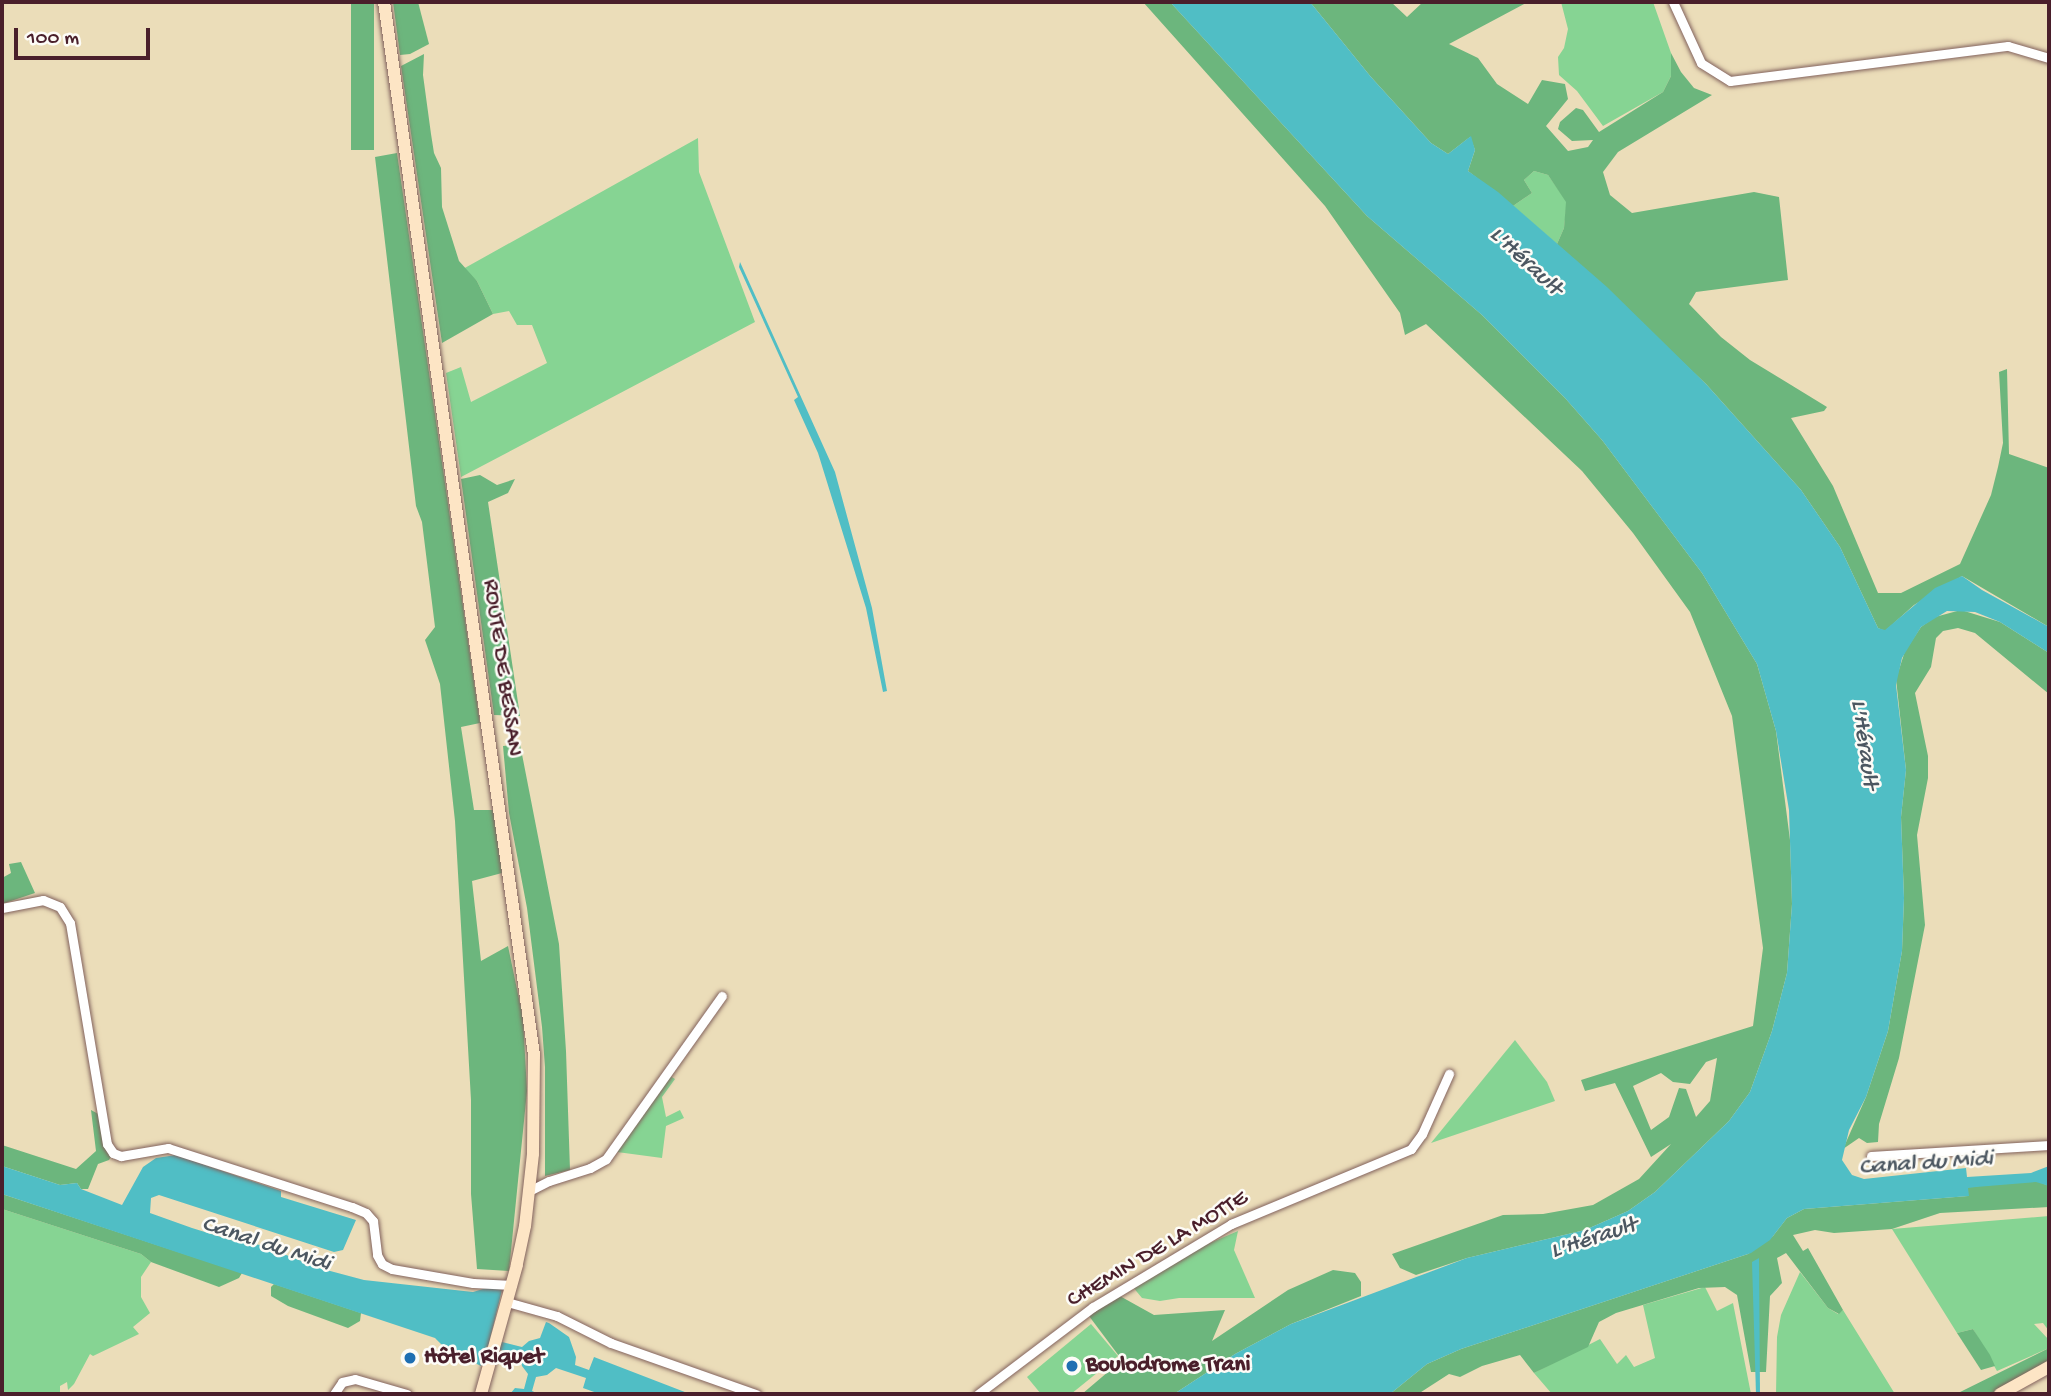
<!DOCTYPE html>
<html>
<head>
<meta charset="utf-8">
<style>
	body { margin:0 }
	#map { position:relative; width:2051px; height:1396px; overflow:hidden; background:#ebddb9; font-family:"Gochi Hand",sans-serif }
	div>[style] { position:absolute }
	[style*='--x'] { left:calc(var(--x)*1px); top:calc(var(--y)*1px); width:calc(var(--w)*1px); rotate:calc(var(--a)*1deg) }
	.green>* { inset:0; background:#86d493 }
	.forest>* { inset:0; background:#6cb67d; transform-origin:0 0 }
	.water>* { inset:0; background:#50bec5 }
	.roads { filter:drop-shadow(0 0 2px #82625d) drop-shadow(0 0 2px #82625d) }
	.minor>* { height:9px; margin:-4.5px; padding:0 4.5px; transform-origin:4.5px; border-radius:4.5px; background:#fff }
	.secondary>* { height:12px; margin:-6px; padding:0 6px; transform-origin:6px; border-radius:6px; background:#fde5c5 }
	.dots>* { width:19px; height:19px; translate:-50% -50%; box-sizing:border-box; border:4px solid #fdfcf7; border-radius:50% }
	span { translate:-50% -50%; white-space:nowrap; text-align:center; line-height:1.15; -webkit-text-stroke:5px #fdfcf7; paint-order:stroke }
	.street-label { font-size:23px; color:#4a1f2b }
	.poi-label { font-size:23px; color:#4a1f2b; font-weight:700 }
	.left { translate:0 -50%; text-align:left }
	.water-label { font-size:24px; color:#4c5761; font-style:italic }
	.frame { position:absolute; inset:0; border:4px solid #4a1f2b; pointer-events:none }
	.scale { position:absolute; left:14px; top:28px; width:136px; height:32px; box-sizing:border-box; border:4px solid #4a1f2b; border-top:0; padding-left:9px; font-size:21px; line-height:24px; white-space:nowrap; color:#4a1f2b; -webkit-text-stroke:5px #fdfcf7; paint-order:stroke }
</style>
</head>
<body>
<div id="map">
	<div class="green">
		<div style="clip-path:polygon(1561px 2px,1653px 2px,1671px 53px,1671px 76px,1663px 92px,1603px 126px,1577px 91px,1559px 75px,1558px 57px,1564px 48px,1568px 29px)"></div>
		<div style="clip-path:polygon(698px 138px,699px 172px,755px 322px,461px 477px,446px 373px,461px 367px,471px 402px,547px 363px,532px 325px,517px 325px,509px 311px,493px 314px,477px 281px,463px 269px)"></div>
		<div style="clip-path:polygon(1534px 171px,1548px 175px,1567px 202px,1564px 228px,1557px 244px,1513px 206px,1532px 193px,1524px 180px)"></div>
		<div style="clip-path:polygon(1515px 1040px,1547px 1082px,1555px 1101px,1431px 1143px)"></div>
		<div style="clip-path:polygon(670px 1076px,675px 1079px,662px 1097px,666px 1117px,680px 1110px,684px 1118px,666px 1126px,662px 1158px,617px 1152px)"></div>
		<div style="clip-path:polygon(2px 1209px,141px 1254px,151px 1262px,141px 1277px,141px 1297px,150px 1313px,133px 1327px,139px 1334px,93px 1356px,90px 1354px,74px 1384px,68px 1390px,67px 1382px,60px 1386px,60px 1394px,2px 1394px)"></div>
		<div style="clip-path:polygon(2049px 1216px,2049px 1331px,2043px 1323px,2034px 1324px,2049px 1340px,2049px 1348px,1997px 1371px,1973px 1329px,1957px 1333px,1892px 1229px)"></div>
		<div style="clip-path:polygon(1238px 1231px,1234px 1250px,1255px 1298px,1179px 1298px,1160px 1301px,1142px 1298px,1132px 1286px,1203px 1246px)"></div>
		<div style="clip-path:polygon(1800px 1272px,1828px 1308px,1838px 1314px,1843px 1310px,1895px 1394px,1776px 1394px,1777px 1337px,1781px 1315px)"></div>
		<div style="clip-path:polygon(1705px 1287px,1717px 1311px,1733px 1303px,1751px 1394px,1552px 1394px,1534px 1373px,1600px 1339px,1617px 1364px,1626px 1355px,1634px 1367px,1655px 1358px,1643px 1305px)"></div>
		<div style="clip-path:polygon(1091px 1324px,1118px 1356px,1071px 1394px,1041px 1394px,1027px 1377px)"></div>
	</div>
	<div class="forest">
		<div style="left:351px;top:2px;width:23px;height:148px"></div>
		<div style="clip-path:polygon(393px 2px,418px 2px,429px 44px,410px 54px,400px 55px)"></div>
		<div style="clip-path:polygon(evenodd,1143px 2px,1170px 2px,1367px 216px,1482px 315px,1565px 398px,1602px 440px,1702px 573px,1757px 664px,1776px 731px,1790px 840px,1792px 904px,1787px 973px,1772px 1031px,1750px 1092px,1729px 1121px,1655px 1192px,1628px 1211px,1585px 1230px,1467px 1258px,1416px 1275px,1400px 1268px,1392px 1254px,1503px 1215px,1543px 1214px,1593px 1205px,1639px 1179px,1671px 1144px,1651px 1157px,1615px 1083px,1585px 1091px,1581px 1080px,1753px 1026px,1763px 948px,1732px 716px,1690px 612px,1633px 533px,1582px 471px,1426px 324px,1405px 335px,1400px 313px,1325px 206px,1143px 2px,1717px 1058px,1710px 1101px,1696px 1117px,1686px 1089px,1679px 1088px,1669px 1117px,1651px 1130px,1633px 1086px,1661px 1073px,1673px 1082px,1690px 1084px,1706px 1062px,1717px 1058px)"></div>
		<div style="clip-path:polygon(1310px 2px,1391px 2px,1407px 17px,1423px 2px,1528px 2px,1449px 44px,1478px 58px,1497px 84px,1528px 104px,1542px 80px,1565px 84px,1568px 99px,1546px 126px,1568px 151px,1588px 147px,1593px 140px,1572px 141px,1558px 129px,1560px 122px,1576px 108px,1583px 110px,1599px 132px,1663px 92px,1671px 76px,1671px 53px,1681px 72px,1694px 88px,1712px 95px,1618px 152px,1603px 172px,1610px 195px,1632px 213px,1754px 192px,1779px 197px,1788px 280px,1696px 292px,1689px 304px,1721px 337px,1750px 360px,1827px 407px,1824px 411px,1791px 418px,1833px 486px,1878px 593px,1901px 593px,1960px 564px,1991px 495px,1998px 467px,2003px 443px,1999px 372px,2007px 369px,2009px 454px,2049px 468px,2049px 627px,1962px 576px,1914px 605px,1885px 631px,1878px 628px,1840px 547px,1801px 490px,1706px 384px,1557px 244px,1564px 228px,1566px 202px,1548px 175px,1534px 171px,1524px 180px,1532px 193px,1513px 206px,1468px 171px,1475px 150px,1470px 137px,1448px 154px,1431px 143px,1371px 77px)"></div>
		<div style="clip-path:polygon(424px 54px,423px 75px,431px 134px,434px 153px,441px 168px,442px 207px,459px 261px,477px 281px,493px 314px,442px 343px,401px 66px)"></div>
		<div style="clip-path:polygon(397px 153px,480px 723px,461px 727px,474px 810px,493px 810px,502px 873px,472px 881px,481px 961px,508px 946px,523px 1018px,527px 1091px,509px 1271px,477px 1269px,471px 1194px,471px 1100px,455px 821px,440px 684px,425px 640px,435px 627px,422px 522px,416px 506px,375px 157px)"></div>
		<div style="clip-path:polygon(480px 475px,497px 485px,515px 479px,508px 493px,488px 502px,520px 716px,494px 715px,461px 479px)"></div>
		<div style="clip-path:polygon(1961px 610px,2000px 622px,2049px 653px,2049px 694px,1975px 633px,1958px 628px,1943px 631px,1936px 638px,1931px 667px,1915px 693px,1928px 756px,1928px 778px,1917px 835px,1925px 925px,1899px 1058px,1879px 1124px,1878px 1142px,1867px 1143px,1859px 1138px,1843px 1149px,1866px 1097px,1888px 1031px,1902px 951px,1904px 898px,1901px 817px,1906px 770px,1896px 679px,1905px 651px,1921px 627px,1935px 617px)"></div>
		<div style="clip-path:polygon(520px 744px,559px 944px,566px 1051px,570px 1170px,545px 1176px,545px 1067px,542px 1027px,527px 908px,509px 813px,503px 746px)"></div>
		<div style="clip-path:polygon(21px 862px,35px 893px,2px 904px,2px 878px,11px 873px,9px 864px)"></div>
		<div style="clip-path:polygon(91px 1110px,102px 1116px,113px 1153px,109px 1160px,98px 1164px,88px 1189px,81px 1189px,77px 1183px,60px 1185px,2px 1166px,2px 1145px,76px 1169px,96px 1151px)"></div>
		<div style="clip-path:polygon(2037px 1181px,2049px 1186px,2049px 1207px,1940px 1213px,1892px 1229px,1834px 1233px,1815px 1230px,1793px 1235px,1803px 1251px,1808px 1248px,1843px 1310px,1839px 1314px,1828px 1308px,1786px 1253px,1777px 1258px,1782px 1283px,1770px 1296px,1766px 1372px,1751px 1372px,1737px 1295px,1725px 1287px,1699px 1288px,1616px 1313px,1599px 1322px,1588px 1347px,1534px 1373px,1520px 1355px,1482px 1366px,1460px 1377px,1449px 1374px,1418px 1394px,1390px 1394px,1427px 1364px,1461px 1349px,1748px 1254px,1773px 1236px,1787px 1218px,1804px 1209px,1968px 1196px,1968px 1187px)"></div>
		<div style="clip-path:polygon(2px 1194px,242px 1273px,239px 1278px,219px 1287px,151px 1262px,141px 1254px,2px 1209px)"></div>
		<div style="clip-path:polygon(1333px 1270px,1355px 1273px,1361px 1282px,1361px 1296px,1291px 1324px,1235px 1354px,1174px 1394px,1082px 1394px,1122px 1360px,1089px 1316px,1118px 1295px,1154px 1315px,1225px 1310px,1212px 1341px,1288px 1290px)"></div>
		<div style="clip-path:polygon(274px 1284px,361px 1313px,360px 1321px,348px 1328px,288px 1306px,271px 1296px,271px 1287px)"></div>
		<div style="clip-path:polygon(1973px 1329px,1990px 1355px,1995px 1366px,1981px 1370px,1957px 1333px)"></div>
		<div style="clip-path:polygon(2049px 1348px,2049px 1374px,2023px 1382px,2000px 1394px,1956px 1394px)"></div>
	</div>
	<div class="water">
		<div style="clip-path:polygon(1170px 2px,1310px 2px,1371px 77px,1431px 143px,1448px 154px,1471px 136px,1475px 150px,1468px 171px,1498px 192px,1607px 287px,1706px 384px,1801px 490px,1840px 547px,1878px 628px,1885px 630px,1935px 588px,1962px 576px,1982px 590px,2049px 627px,2049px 653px,2000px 622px,1975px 612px,1947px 611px,1921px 627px,1902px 658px,1896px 685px,1906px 770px,1901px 817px,1904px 898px,1902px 951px,1888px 1031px,1866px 1097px,1849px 1130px,1842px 1160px,1852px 1175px,1864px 1179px,1966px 1168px,1967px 1177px,2031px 1173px,2049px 1166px,2049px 1186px,2036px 1182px,1976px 1187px,1968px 1188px,1969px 1196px,1804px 1209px,1787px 1218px,1770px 1240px,1751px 1253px,1461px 1349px,1427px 1364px,1390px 1394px,1174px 1394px,1235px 1354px,1291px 1324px,1467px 1258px,1585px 1230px,1628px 1211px,1655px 1192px,1729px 1121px,1750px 1092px,1772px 1031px,1787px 973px,1792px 904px,1789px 810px,1776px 731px,1757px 664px,1702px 573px,1602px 440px,1565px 398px,1482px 315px,1367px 216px)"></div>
		<div style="clip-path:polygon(740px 262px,835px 472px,872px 608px,887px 691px,883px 692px,866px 608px,818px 453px,794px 400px,798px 397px,739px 267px)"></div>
		<div style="clip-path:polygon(176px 1155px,281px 1191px,281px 1197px,356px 1220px,343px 1250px,334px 1252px,159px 1195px,151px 1198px,150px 1213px,192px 1228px,237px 1242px,261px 1245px,319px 1268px,364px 1280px,473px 1292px,493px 1286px,502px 1290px,490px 1339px,522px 1347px,529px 1341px,540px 1338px,546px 1322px,549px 1323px,569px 1337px,576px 1357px,575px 1365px,589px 1370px,594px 1357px,690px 1394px,597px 1393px,583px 1388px,586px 1378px,556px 1368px,547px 1375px,536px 1377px,532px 1391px,539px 1394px,510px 1394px,515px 1388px,524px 1389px,528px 1374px,522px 1366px,520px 1356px,514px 1354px,487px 1346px,481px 1366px,446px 1349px,435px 1338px,2px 1194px,2px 1166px,60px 1185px,77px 1183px,81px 1189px,122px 1205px,143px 1167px,156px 1158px)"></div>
		<div style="clip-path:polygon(1759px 1258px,1760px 1394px,1756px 1394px,1752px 1262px)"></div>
	</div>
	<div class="roads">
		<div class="minor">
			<div style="--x:1673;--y:2;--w:67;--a:65.3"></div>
			<div style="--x:1701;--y:63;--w:34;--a:32"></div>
			<div style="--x:1730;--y:81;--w:280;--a:-7.2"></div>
			<div style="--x:2008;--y:46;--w:43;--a:16.3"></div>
			<div style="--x:2;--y:908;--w:42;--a:-11"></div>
			<div style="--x:43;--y:900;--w:18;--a:22"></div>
			<div style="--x:60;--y:907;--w:19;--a:58"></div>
			<div style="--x:70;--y:923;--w:224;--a:80.5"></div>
			<div style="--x:107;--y:1144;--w:11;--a:56"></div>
			<div style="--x:113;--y:1153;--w:9;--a:21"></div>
			<div style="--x:121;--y:1156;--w:48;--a:-9.7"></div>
			<div style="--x:168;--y:1148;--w:193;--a:17.8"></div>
			<div style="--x:352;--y:1207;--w:15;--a:23"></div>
			<div style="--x:366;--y:1213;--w:11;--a:49"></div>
			<div style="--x:373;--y:1221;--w:34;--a:83"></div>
			<div style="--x:377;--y:1255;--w:10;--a:61"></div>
			<div style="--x:382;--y:1264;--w:11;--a:27"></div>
			<div style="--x:392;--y:1269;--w:82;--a:9.8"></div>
			<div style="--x:473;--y:1283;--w:39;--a:3"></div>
			<div style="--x:1871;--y:1156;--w:178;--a:-3.5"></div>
			<div style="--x:529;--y:1191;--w:22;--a:-27"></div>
			<div style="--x:549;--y:1181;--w:43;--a:-17.6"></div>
			<div style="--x:590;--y:1168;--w:18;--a:-29"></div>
			<div style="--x:606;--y:1159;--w:200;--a:-54.6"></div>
			<div style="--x:507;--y:1302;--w:52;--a:15.6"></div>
			<div style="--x:557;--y:1316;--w:60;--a:26.6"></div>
			<div style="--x:611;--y:1343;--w:154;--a:19.4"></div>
			<div style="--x:334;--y:1394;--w:14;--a:-56"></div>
			<div style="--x:342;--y:1382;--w:13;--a:-13"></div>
			<div style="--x:355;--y:1379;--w:54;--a:16.1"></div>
			<div style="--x:978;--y:1394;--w:144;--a:-37.1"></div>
			<div style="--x:1093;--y:1307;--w:161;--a:-31"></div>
			<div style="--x:1231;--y:1224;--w:195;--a:-22.6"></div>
			<div style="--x:1411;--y:1149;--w:19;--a:-54"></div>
			<div style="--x:1422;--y:1134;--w:66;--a:-65.8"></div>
		</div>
		<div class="secondary">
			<div style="--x:384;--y:2;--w:1064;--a:81.89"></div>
			<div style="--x:534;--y:1055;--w:99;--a:90.6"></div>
			<div style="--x:533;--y:1154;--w:72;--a:96.3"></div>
			<div style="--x:525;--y:1226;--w:40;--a:102"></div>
			<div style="--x:517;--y:1265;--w:134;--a:105.6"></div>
			<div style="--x:2000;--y:1394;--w:56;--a:-28.9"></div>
		</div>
	</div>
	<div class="dots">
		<div style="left:410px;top:1358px;background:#1f6fb2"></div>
		<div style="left:1072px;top:1366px;background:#1f6fb2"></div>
	</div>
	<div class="street-label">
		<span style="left:501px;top:668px;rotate:82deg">ROUTE DE BESSAN</span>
		<span style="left:1158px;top:1250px;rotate:-31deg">CHEMIN DE LA MOTTE</span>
	</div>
	<div class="poi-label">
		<span class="left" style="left:424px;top:1358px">Hôtel Riquet</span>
		<span class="left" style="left:1086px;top:1366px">Boulodrome Trani</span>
	</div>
	<div class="water-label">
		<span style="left:1525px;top:262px;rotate:43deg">L'Hérault</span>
		<span style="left:1863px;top:744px;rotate:82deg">L'Hérault</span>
		<span style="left:1926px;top:1164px;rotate:-4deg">Canal du Midi</span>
		<span style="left:1594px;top:1239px;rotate:-18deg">L'Hérault</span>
		<span style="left:266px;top:1245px;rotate:18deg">Canal du Midi</span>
	</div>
	<div class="frame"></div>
	<div class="scale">100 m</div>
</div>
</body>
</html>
